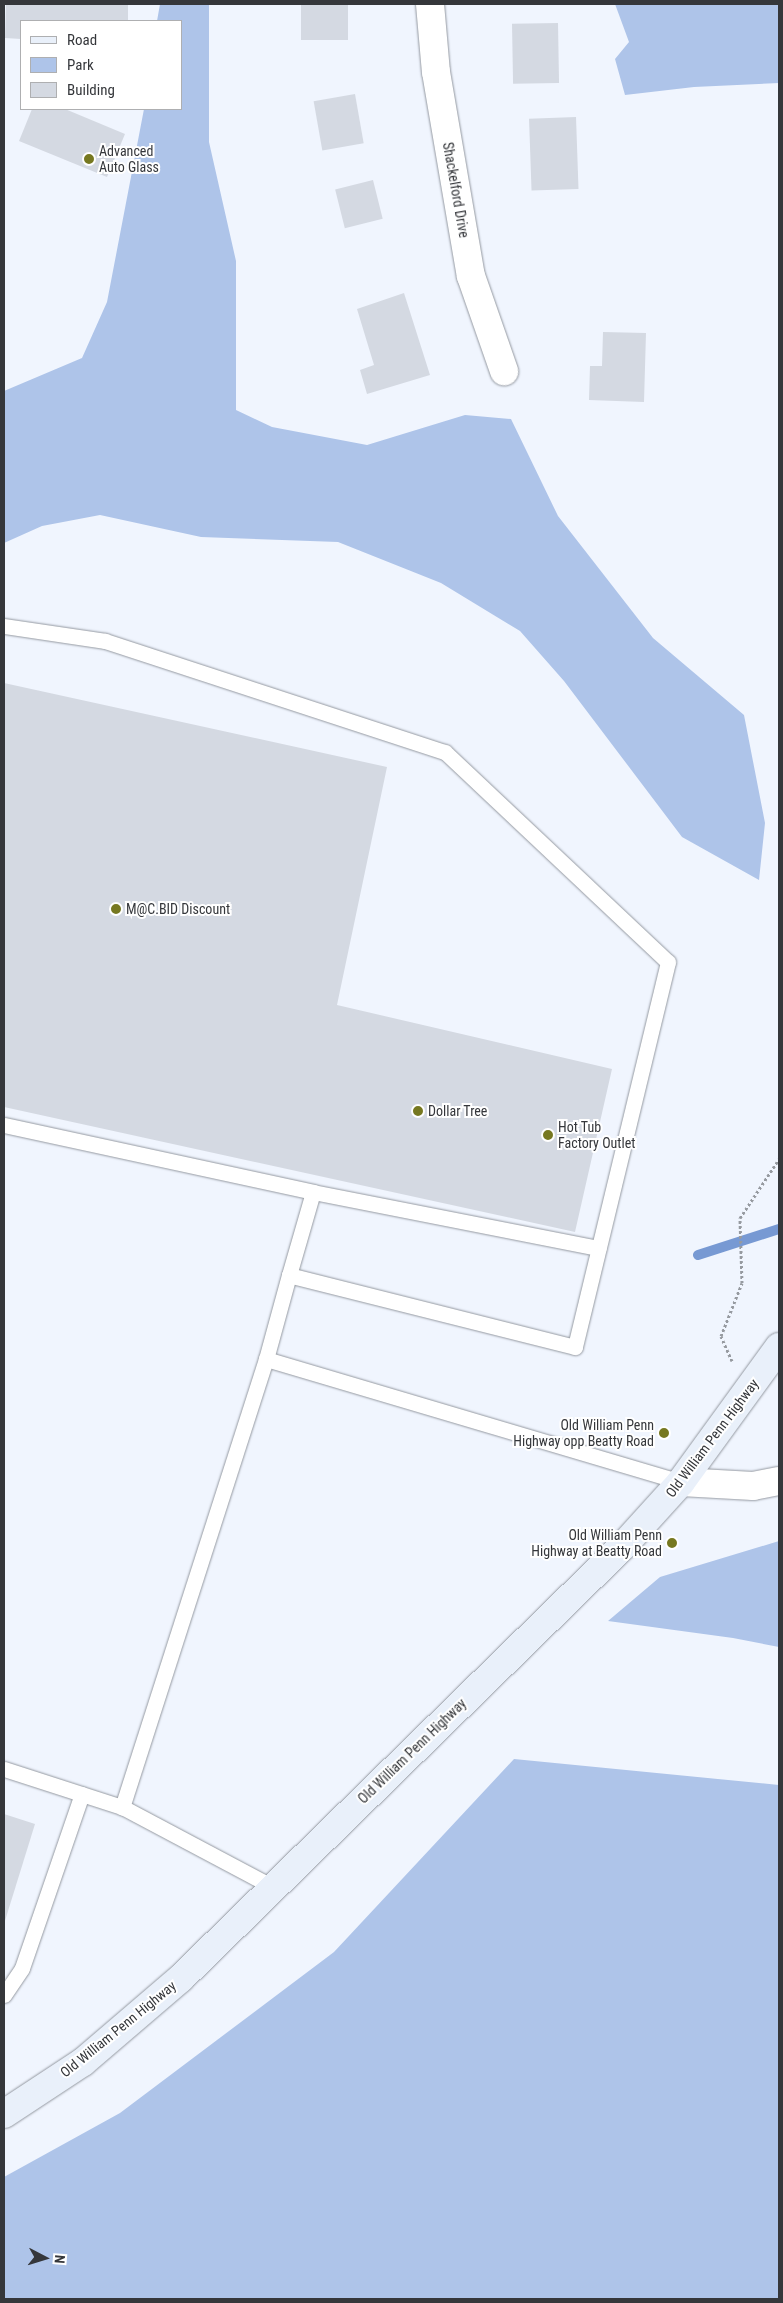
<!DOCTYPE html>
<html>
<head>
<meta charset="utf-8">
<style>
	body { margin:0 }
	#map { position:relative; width:783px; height:2303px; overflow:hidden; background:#f0f5fe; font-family:"Roboto Condensed",sans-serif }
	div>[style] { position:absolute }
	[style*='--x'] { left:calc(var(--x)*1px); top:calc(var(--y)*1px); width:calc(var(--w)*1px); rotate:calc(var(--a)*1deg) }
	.green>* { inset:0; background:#aec4e9 }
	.stream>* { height:10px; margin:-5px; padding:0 5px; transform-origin:5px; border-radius:5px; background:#7799d3 }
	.building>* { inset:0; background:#d4d9e2; transform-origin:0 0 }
	.path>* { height:3px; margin-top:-1.5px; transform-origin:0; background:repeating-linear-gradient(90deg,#969aa0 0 2.5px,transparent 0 5px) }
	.roads { filter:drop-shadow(0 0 1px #9499a1) drop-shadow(0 0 1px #9499a1) }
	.service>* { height:15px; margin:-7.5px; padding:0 7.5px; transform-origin:7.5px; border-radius:7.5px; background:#fff }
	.minor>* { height:28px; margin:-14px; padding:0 14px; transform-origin:14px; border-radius:14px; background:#fff }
	.tertiary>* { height:28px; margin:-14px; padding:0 14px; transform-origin:14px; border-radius:14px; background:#fff }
	.secondary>* { height:28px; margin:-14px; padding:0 14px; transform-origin:14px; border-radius:14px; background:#e9f0fa }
	.dots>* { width:14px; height:14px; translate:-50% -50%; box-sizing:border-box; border:2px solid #fff; border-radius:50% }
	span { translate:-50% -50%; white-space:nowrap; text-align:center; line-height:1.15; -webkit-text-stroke:4px #fff; paint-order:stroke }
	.poi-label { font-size:14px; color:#35373b }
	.left { translate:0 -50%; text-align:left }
	.right { translate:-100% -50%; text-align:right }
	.street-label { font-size:14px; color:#35373b }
	.frame { position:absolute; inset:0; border:5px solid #35373b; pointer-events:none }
	.legend { position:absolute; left:20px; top:20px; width:162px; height:90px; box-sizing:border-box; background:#fff; border:1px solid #aeafb1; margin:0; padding:6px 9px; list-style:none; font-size:15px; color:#35373b }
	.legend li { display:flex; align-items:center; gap:10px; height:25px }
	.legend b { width:25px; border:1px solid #aeafb1 }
	.north { position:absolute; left:20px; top:2233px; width:50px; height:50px; -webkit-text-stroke:4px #fff; paint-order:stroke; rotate:95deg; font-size:14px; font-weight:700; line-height:20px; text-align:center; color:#35373b }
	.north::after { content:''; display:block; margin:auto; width:18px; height:22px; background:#35373b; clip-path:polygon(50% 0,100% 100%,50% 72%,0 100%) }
</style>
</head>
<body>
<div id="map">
	<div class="green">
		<div style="clip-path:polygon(160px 4px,209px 4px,209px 142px,236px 261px,236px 410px,272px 427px,367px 445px,465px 415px,511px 419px,558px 516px,653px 638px,744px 715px,765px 823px,759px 880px,682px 837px,564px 681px,520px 631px,441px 583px,338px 542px,201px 537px,100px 515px,42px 526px,4px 543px,4px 391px,82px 358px,107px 302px,144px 109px,181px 109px,181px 21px,157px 21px)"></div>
		<div style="clip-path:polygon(615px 4px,779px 4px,779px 83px,694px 87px,625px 95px,615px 59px,629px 42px)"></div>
		<div style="clip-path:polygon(779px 1541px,779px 1647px,733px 1638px,608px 1621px,660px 1577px)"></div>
		<div style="clip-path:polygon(514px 1759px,779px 1785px,779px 2299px,4px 2299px,4px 2177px,120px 2113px,334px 1952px)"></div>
	</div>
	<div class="stream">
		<div style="--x:698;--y:1255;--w:85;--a:-17.8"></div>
	</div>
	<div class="building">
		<div style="clip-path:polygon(6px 4px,128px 4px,128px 21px,21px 21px,21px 39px,5px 38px)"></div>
		<div style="left:301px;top:4px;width:47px;height:36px"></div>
		<div style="left:558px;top:23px;width:60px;height:46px;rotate:89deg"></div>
		<div style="left:355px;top:94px;width:50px;height:42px;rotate:80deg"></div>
		<div style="clip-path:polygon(32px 109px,65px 109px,125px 134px,107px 177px,19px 141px)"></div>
		<div style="left:576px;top:117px;width:72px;height:47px;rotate:88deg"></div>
		<div style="left:373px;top:180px;width:40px;height:39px;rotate:76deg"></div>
		<div style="clip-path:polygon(404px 293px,430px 375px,367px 394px,360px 370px,374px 365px,357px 309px)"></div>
		<div style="clip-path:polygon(603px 332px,646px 333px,644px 402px,589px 400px,590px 366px,602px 366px)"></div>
		<div style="clip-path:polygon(4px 683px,387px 767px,337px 1005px,612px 1069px,575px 1232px,4px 1107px)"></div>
		<div style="clip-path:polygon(4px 1814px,35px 1824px,4px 1924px)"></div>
	</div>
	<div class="path">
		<div style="--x:732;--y:1361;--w:27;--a:-114"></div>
		<div style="--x:721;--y:1336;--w:57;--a:-68.4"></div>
		<div style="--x:742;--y:1283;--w:65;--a:-91.8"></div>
		<div style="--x:740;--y:1218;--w:71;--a:-56.5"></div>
	</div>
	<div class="roads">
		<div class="service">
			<div style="--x:4;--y:626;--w:102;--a:8.4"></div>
			<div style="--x:105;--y:641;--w:358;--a:18.1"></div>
			<div style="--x:445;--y:752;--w:306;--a:43.3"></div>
			<div style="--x:668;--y:962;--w:396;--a:103.6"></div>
			<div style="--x:575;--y:1347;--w:295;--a:-165.9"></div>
			<div style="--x:289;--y:1275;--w:87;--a:105.3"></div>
			<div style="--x:266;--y:1359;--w:471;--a:107.8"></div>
			<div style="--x:122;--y:1807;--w:124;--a:-162.1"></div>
			<div style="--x:4;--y:1125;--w:316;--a:12.2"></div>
			<div style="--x:313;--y:1192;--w:86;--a:106.1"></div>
			<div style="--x:313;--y:1192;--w:291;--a:11.1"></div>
			<div style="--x:266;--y:1359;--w:433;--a:16.5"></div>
			<div style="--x:122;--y:1807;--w:171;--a:27.9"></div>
			<div style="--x:4;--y:1995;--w:32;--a:-56"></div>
			<div style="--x:22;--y:1968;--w:184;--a:-71"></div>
		</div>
		<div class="minor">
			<div style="--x:430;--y:4;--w:68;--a:85"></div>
			<div style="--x:436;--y:72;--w:207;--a:80.3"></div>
			<div style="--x:471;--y:276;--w:101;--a:70.8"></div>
		</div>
		<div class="tertiary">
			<div style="--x:681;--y:1482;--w:72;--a:3.2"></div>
			<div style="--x:753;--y:1486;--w:26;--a:-11"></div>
		</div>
		<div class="secondary">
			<div style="--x:4;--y:2114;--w:95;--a:-33.4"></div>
			<div style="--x:83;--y:2062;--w:128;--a:-40.6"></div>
			<div style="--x:180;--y:1979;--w:619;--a:-44.35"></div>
			<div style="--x:623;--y:1546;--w:86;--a:-47.8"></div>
			<div style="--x:681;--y:1482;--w:167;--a:-54"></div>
		</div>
	</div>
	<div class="dots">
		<div style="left:89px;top:159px;background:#767820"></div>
		<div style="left:116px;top:909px;background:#767820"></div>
		<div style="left:418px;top:1111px;background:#767820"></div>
		<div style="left:548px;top:1135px;background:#767820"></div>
		<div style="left:664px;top:1433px;background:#767820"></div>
		<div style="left:672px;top:1543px;background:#767820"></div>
	</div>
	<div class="poi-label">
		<span class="left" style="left:99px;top:159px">Advanced<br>Auto Glass</span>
		<span class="left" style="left:126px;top:909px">M@C.BID Discount</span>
		<span class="left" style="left:428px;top:1111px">Dollar Tree</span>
		<span class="left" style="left:558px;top:1135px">Hot Tub<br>Factory Outlet</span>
		<span class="right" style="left:654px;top:1433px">Old William Penn<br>Highway opp Beatty Road</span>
		<span class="right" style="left:662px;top:1543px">Old William Penn<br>Highway at Beatty Road</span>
	</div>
	<div class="street-label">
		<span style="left:456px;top:190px;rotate:80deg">Shackelford Drive</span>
		<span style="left:712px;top:1438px;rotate:-53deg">Old William Penn Highway</span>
		<span style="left:412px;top:1751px;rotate:-44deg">Old William Penn Highway</span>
		<span style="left:118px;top:2029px;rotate:-39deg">Old William Penn Highway</span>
	</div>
	<div class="frame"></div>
	<ul class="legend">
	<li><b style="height:6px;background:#e9f0fa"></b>Road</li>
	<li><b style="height:14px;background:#aec4e9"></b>Park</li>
	<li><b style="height:14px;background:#d4d9e2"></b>Building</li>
	</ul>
	<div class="north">N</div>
</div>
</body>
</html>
